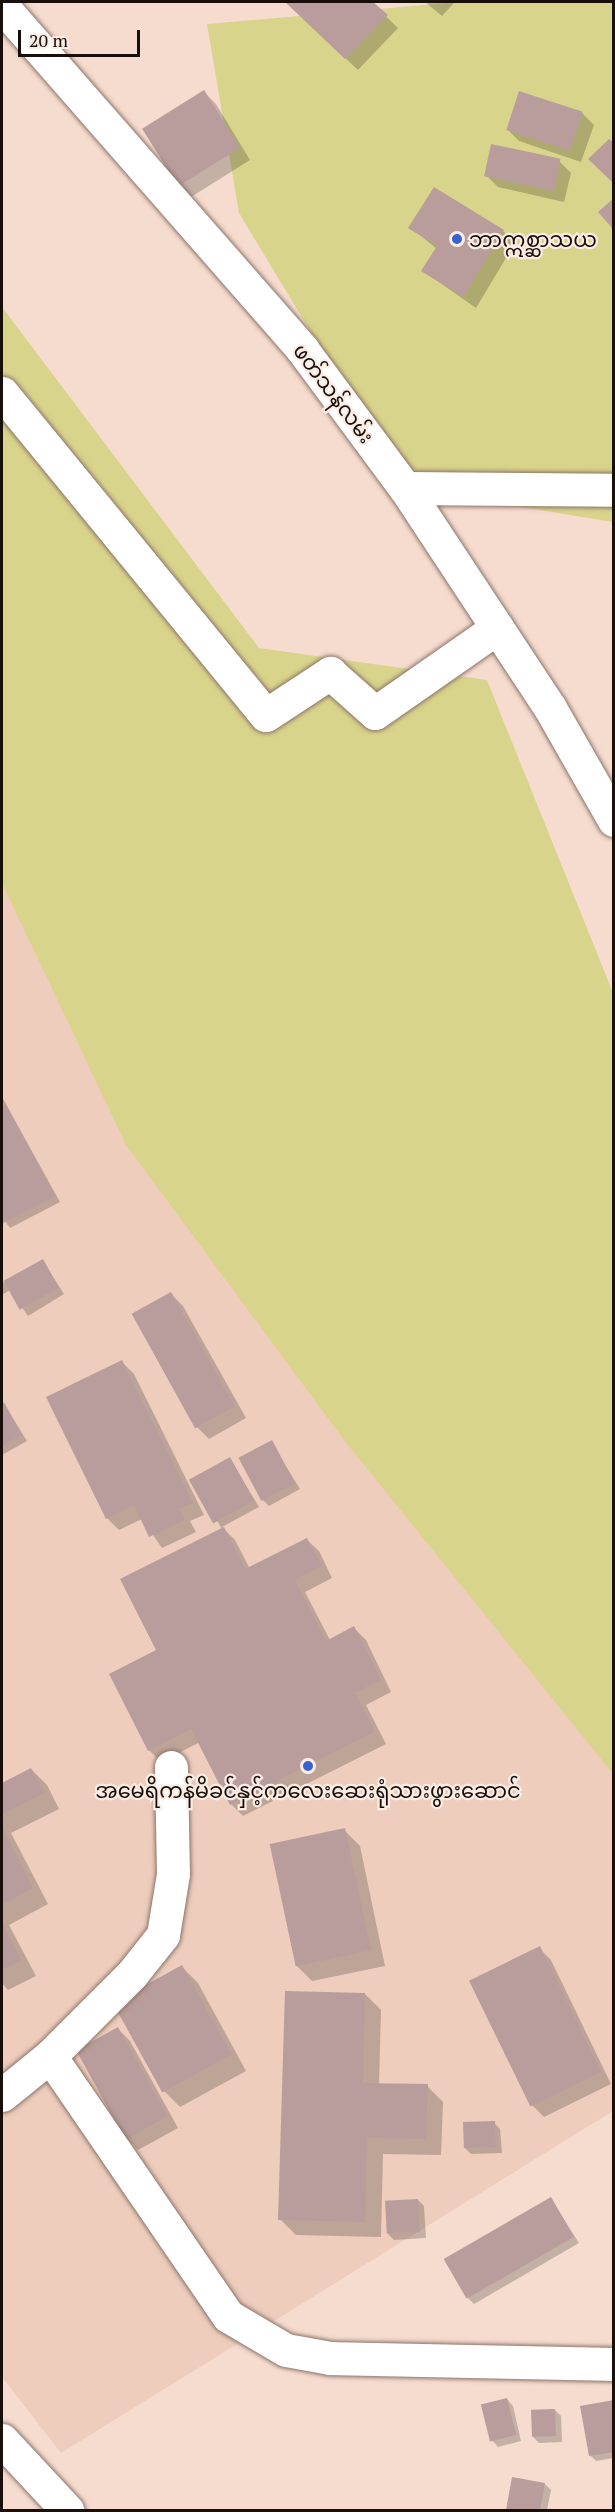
<!DOCTYPE html>
<html>
<head>
<meta charset="utf-8">
<style>
	body { margin:0 }
	#map { position:relative; width:615px; height:2512px; overflow:hidden; background:#f6dccf; font-family:"PT Serif","Noto Sans Myanmar",serif }
	div>[style] { position:absolute }
	[style*='--x'] { left:calc(var(--x)*1px); top:calc(var(--y)*1px); width:calc(var(--w)*1px); rotate:calc(var(--a)*1deg) }
	.built>* { inset:0; background:#eecdbd }
	.green>* { inset:0; background:#d9d48b }
	.shadow>* { inset:0; background:#0003 }
	.building>* { inset:0; background:#b99d9c; transform-origin:0 0 }
	.roads { filter:drop-shadow(0 0 2px #8c756a) drop-shadow(0 0 2px #8c756a) }
	.minor>* { height:33px; margin:-16.5px; padding:0 16.5px; transform-origin:16.5px; border-radius:16.5px; background:#fff }
	.dots>* { width:16px; height:16px; translate:-50% -50%; box-sizing:border-box; border:3px solid #fbece4; border-radius:50% }
	span { translate:-50% -50%; white-space:nowrap; text-align:center; line-height:1.15; -webkit-text-stroke:4.5px #fbece4; paint-order:stroke }
	.poi-label { font-size:21px; color:#180f0b }
	.left { translate:0 -50%; text-align:left }
	.street-label { font-size:21px; color:#180f0b }
	.frame { position:absolute; inset:0; border:3px solid #180f0b; pointer-events:none }
	.scale { position:absolute; left:18px; top:30px; width:122px; height:27px; box-sizing:border-box; border:3px solid #180f0b; border-top:0; padding-left:8px; font-size:18px; line-height:21px; white-space:nowrap; color:#180f0b; -webkit-text-stroke:4px #fbece4; paint-order:stroke }
</style>
</head>
<body>
<div id="map">
	<div class="built">
		<div style="clip-path:polygon(2px 595px,614px 1421px,613px 2111px,61px 2453px,2px 2377px)"></div>
	</div>
	<div class="green">
		<div style="clip-path:polygon(458px 2px,613px 2px,613px 522px,405px 488px,239px 213px,207px 24px)"></div>
		<div style="clip-path:polygon(2px 307px,259px 648px,487px 680px,613px 993px,613px 1774px,344px 1440px,126px 1145px,2px 883px)"></div>
	</div>
	<div class="shadow">
		<div style="clip-path:polygon(286px 2px,371px 2px,398px 28px,358px 70px)"></div>
		<div style="clip-path:polygon(425px 2px,455px 2px,442px 16px)"></div>
		<div style="clip-path:polygon(204px 92px,216px 104px,250px 160px,191px 197px,179px 185px)"></div>
		<div style="clip-path:polygon(582px 113px,594px 125px,581px 162px,519px 141px,507px 129px)"></div>
		<div style="clip-path:polygon(614px 146px,614px 182px,591px 159px)"></div>
		<div style="clip-path:polygon(559px 161px,571px 173px,564px 202px,498px 187px,486px 175px)"></div>
		<div style="clip-path:polygon(434px 189px,503px 231px,515px 243px,476px 308px,423px 271px,437px 249px,410px 227px)"></div>
		<div style="clip-path:polygon(2px 1097px,60px 1202px,10px 1228px,2px 1217px)"></div>
		<div style="clip-path:polygon(43px 1261px,64px 1294px,28px 1316px,10px 1290px,2px 1295px,2px 1278px,4px 1283px)"></div>
		<div style="clip-path:polygon(171px 1294px,183px 1306px,246px 1418px,209px 1439px,197px 1427px)"></div>
		<div style="clip-path:polygon(122px 1362px,134px 1374px,204px 1515px,190px 1521px,196px 1532px,162px 1548px,142px 1519px,119px 1530px,107px 1518px)"></div>
		<div style="clip-path:polygon(4px 1404px,27px 1441px,2px 1455px,2px 1405px)"></div>
		<div style="clip-path:polygon(271px 1442px,300px 1489px,269px 1506px,263px 1500px)"></div>
		<div style="clip-path:polygon(230px 1459px,259px 1507px,222px 1527px,235px 1540px,250px 1569px,307px 1540px,319px 1551px,332px 1578px,305px 1592px,330px 1640px,354px 1628px,366px 1640px,391px 1692px,366px 1705px,386px 1744px,243px 1816px,231px 1804px,200px 1742px,161px 1762px,149px 1750px,158px 1651px,222px 1529px,191px 1479px)"></div>
		<div style="clip-path:polygon(31px 1769px,47px 1785px,59px 1809px,11px 1833px,48px 1904px,9px 1925px,36px 1976px,8px 1990px,2px 1983px,2px 1785px)"></div>
		<div style="clip-path:polygon(344px 1830px,360px 1846px,385px 1966px,312px 1981px,296px 1965px)"></div>
		<div style="clip-path:polygon(539px 1948px,551px 1960px,611px 2084px,544px 2117px,532px 2105px)"></div>
		<div style="clip-path:polygon(182px 1967px,198px 1983px,246px 2071px,180px 2107px,164px 2091px)"></div>
		<div style="clip-path:polygon(365px 1994px,381px 2010px,379px 2085px,427px 2086px,443px 2102px,441px 2155px,383px 2154px,381px 2237px,296px 2235px,280px 2219px)"></div>
		<div style="clip-path:polygon(118px 2029px,130px 2041px,178px 2128px,138px 2150px,127px 2138px)"></div>
		<div style="clip-path:polygon(494px 2123px,500px 2129px,502px 2153px,471px 2154px,465px 2148px)"></div>
		<div style="clip-path:polygon(551px 2199px,579px 2243px,474px 2304px,468px 2298px)"></div>
		<div style="clip-path:polygon(418px 2200px,424px 2206px,426px 2238px,394px 2240px,388px 2234px)"></div>
		<div style="clip-path:polygon(507px 2399px,513px 2406px,521px 2441px,498px 2447px,492px 2440px)"></div>
		<div style="clip-path:polygon(614px 2402px,614px 2458px,596px 2461px,590px 2455px)"></div>
		<div style="clip-path:polygon(555px 2410px,561px 2416px,562px 2442px,539px 2443px,533px 2437px)"></div>
		<div style="clip-path:polygon(545px 2484px,551px 2490px,547px 2510px,508px 2510px)"></div>
	</div>
	<div class="building">
		<div style="clip-path:polygon(285px 2px,373px 2px,388px 15px,345px 59px)"></div>
		<div style="left:204px;top:90px;width:68px;height:73px;rotate:58deg"></div>
		<div style="left:519px;top:91px;width:67px;height:41px;rotate:18deg"></div>
		<div style="clip-path:polygon(609px 139px,614px 143px,612px 182px,588px 159px)"></div>
		<div style="left:491px;top:144px;width:71px;height:33px;rotate:12deg"></div>
		<div style="clip-path:polygon(434px 187px,504px 230px,463px 297px,421px 271px,437px 246px,408px 228px)"></div>
		<div style="clip-path:polygon(614px 198px,614px 230px,598px 212px)"></div>
		<div style="clip-path:polygon(2px 1097px,55px 1196px,3px 1223px,2px 1221px)"></div>
		<div style="left:43px;top:1259px;width:33px;height:45px;rotate:61deg"></div>
		<div style="left:171px;top:1292px;width:131px;height:45px;rotate:61deg"></div>
		<div style="clip-path:polygon(122px 1360px,193px 1503px,179px 1509px,185px 1520px,149px 1537px,134px 1505px,106px 1519px,46px 1397px)"></div>
		<div style="clip-path:polygon(4px 1402px,22px 1435px,2px 1446px,2px 1404px)"></div>
		<div style="left:272px;top:1440px;width:49px;height:38px;rotate:62deg"></div>
		<div style="left:230px;top:1457px;width:50px;height:47px;rotate:61deg"></div>
		<div style="clip-path:polygon(224px 1527px,245px 1569px,307px 1538px,322px 1566px,295px 1580px,326px 1641px,354px 1626px,381px 1680px,355px 1693px,375px 1731px,230px 1805px,191px 1729px,148px 1751px,109px 1674px,156px 1650px,120px 1579px)"></div>
		<div style="clip-path:polygon(31px 1768px,44px 1793px,2px 1814px,2px 1783px)"></div>
		<div style="clip-path:polygon(2px 1827px,33px 1888px,2px 1905px)"></div>
		<div style="left:345px;top:1828px;width:125px;height:77px;rotate:78deg"></div>
		<div style="clip-path:polygon(2px 1922px,21px 1960px,2px 1970px)"></div>
		<div style="left:540px;top:1946px;width:140px;height:79px;rotate:64deg"></div>
		<div style="left:182px;top:1965px;width:102px;height:79px;rotate:61deg"></div>
		<div style="clip-path:polygon(285px 1991px,365px 1993px,363px 2083px,428px 2084px,426px 2139px,367px 2138px,365px 2222px,278px 2220px)"></div>
		<div style="left:118px;top:2027px;width:102px;height:48px;rotate:61deg"></div>
		<div style="left:495px;top:2121px;width:26px;height:32px;rotate:88deg"></div>
		<div style="left:551px;top:2197px;width:46px;height:124px;rotate:60deg"></div>
		<div style="left:418px;top:2199px;width:33px;height:33px;rotate:87deg"></div>
		<div style="left:507px;top:2398px;width:38px;height:27px;rotate:76deg"></div>
		<div style="clip-path:polygon(614px 2400px,614px 2452px,589px 2456px,580px 2406px)"></div>
		<div style="left:555px;top:2409px;width:27px;height:24px;rotate:88deg"></div>
		<div style="clip-path:polygon(512px 2477px,545px 2483px,540px 2510px,506px 2510px)"></div>
	</div>
	<div class="roads">
		<div class="minor">
			<div style="--x:2;--y:6;--w:456;--a:48.8"></div>
			<div style="--x:302;--y:349;--w:173;--a:53.5"></div>
			<div style="--x:405;--y:488;--w:263;--a:56.6"></div>
			<div style="--x:550;--y:708;--w:129;--a:60.3"></div>
			<div style="--x:2;--y:393;--w:416;--a:50.7"></div>
			<div style="--x:266;--y:715;--w:77;--a:-33.3"></div>
			<div style="--x:330;--y:673;--w:60;--a:41.6"></div>
			<div style="--x:375;--y:713;--w:149;--a:-34.9"></div>
			<div style="--x:405;--y:488;--w:209;--a:0.5"></div>
			<div style="--x:50;--y:2056;--w:315;--a:55.6"></div>
			<div style="--x:228;--y:2316;--w:67;--a:30.4"></div>
			<div style="--x:286;--y:2350;--w:45;--a:10.3"></div>
			<div style="--x:330;--y:2358;--w:284;--a:1.2"></div>
			<div style="--x:2;--y:2095;--w:62;--a:-39.1"></div>
			<div style="--x:50;--y:2056;--w:116;--a:-45"></div>
			<div style="--x:132;--y:1974;--w:50;--a:-51.5"></div>
			<div style="--x:163;--y:1935;--w:62;--a:-80.7"></div>
			<div style="--x:173;--y:1874;--w:107;--a:-91.1"></div>
			<div style="--x:2;--y:2440;--w:96;--a:47.1"></div>
		</div>
	</div>
	<div class="dots">
		<div style="left:457px;top:239px;background:#3861d1"></div>
		<div style="left:308px;top:1766px;background:#3861d1"></div>
	</div>
	<div class="poi-label">
		<span class="left" style="left:469px;top:239px">ဘာဣစ္ဆာသယ</span>
		<span style="left:308px;top:1790px">အမေရိကန်မိခင်နှင့်ကလေးဆေးရုံသားဖွားဆောင်</span>
	</div>
	<div class="street-label">
		<span style="left:334px;top:393px;rotate:53deg">ဖတ်သန်လမ်း</span>
	</div>
	<div class="frame"></div>
	<div class="scale">20 m</div>
</div>
</body>
</html>
